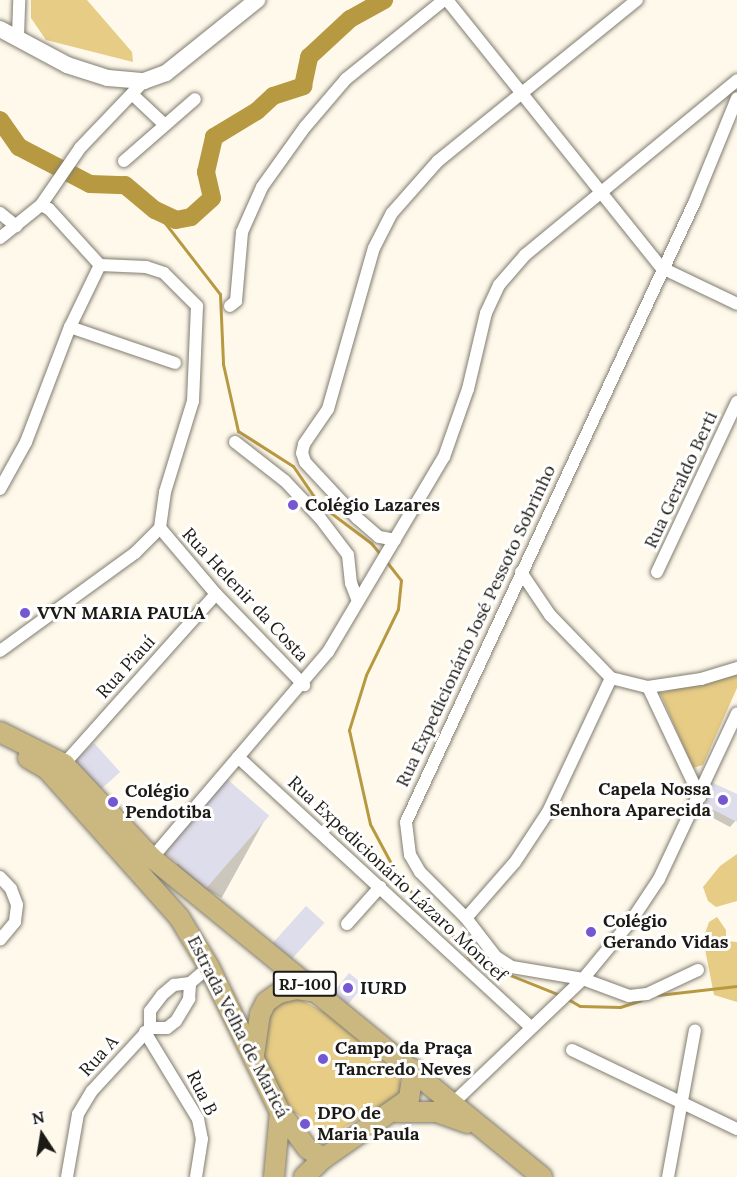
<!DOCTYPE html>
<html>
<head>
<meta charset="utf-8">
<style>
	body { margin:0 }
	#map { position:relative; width:737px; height:1177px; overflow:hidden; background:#fef9eb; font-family:Lora,serif }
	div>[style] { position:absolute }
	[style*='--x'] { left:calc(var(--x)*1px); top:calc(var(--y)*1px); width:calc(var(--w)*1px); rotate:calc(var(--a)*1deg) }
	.green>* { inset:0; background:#e6cc85 }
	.shadow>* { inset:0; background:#0003; transform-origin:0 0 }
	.stream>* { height:3px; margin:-1.5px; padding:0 1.5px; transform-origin:1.5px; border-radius:1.5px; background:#b79942 }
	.river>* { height:18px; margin:-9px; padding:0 9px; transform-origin:9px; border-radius:9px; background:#b79942 }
	.building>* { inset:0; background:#deddeb; transform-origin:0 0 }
	.roads { filter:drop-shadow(0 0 2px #807c6f) drop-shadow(0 0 2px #807c6f) }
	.street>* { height:12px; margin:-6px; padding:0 6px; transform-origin:6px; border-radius:6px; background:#fff }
	.secondary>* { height:16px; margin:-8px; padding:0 8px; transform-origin:8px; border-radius:8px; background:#fff }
	.primary>* { height:20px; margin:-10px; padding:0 10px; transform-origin:10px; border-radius:10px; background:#cab880 }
	.dots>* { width:16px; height:16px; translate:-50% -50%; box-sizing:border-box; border:3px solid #fff; border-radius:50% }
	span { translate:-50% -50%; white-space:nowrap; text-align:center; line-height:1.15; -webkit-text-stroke:6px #fff; paint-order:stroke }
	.shield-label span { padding:2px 4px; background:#fff; border:2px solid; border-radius:4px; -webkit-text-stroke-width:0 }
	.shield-label { font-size:16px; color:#1c1a15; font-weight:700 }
	.street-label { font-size:18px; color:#1c1a15 }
	.poi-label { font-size:18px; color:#1c1a15; font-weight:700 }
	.left { translate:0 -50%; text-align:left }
	.right { translate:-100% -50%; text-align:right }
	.north { position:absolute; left:12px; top:1105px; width:60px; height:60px; -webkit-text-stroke:4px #fff; paint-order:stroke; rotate:348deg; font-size:16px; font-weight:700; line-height:24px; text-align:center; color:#1c1a15 }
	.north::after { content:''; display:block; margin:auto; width:21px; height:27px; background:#1c1a15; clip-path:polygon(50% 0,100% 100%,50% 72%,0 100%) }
</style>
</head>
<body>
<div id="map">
	<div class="green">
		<div style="clip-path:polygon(31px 0,87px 0,132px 52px,133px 62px,46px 40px,31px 18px)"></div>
		<div style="clip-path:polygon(737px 672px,737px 688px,703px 765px,693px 768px,660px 693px)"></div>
		<div style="clip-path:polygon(737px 854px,737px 901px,716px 907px,708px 901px,703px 887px,720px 866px)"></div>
		<div style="clip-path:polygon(717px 917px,726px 930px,726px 941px,737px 942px,737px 1002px,714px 995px,703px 939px,709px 922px)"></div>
		<div style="clip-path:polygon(300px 999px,326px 1013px,398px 1073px,402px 1089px,391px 1102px,345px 1127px,326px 1148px,325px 1133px,295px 1113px,286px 1116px,261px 1060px,266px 1011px,280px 1000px)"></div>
	</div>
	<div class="shadow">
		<div style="left:219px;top:789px;width:55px;height:94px;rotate:29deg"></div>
		<div style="clip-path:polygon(705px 790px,737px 796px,737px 819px,730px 827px,696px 809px)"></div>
	</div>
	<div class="stream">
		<div style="--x:155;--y:210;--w:106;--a:52.3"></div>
		<div style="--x:220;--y:294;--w:70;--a:87.5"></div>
		<div style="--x:223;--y:364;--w:69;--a:77.4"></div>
		<div style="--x:238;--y:431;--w:65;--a:32.5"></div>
		<div style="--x:293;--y:466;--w:46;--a:55.6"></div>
		<div style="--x:319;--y:504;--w:65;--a:36.9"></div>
		<div style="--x:371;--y:543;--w:17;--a:50"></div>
		<div style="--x:386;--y:561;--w:24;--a:52"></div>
		<div style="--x:401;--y:580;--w:29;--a:96"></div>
		<div style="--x:398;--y:609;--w:73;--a:115.9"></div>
		<div style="--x:366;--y:675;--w:58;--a:107.2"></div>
		<div style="--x:349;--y:730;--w:96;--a:77.4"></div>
		<div style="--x:370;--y:824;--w:66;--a:61.9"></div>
		<div style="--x:401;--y:882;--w:60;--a:44.3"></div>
		<div style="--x:444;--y:924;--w:44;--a:53.4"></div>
		<div style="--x:470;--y:959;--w:97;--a:21.8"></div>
		<div style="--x:658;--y:995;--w:80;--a:-6.5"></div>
		<div style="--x:566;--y:998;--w:16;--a:30"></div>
		<div style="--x:580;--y:1006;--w:40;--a:1.4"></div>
		<div style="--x:620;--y:1007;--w:22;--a:-18"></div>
	</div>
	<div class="river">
		<div style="--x:0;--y:120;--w:33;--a:55"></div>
		<div style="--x:19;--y:147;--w:80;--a:27.5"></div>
		<div style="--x:90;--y:184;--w:35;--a:2"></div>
		<div style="--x:125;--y:185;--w:39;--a:40"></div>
		<div style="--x:155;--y:210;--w:23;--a:25"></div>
		<div style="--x:176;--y:220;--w:15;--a:-11"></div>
		<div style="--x:191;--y:217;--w:28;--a:-42"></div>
		<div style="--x:212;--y:198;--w:27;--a:-103"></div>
		<div style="--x:206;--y:172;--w:36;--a:-77"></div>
		<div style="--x:214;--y:137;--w:50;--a:-31.2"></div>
		<div style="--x:257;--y:111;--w:22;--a:-43"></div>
		<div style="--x:273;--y:96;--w:32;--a:-18"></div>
		<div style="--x:303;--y:86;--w:30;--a:-78"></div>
		<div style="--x:309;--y:57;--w:56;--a:-42.8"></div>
		<div style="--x:350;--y:19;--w:39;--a:-29"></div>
	</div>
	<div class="building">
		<div style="left:94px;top:743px;width:39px;height:31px;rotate:48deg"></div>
		<div style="left:227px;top:779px;width:56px;height:96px;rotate:41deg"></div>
		<div style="clip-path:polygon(711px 782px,737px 794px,737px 822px,700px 803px)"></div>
		<div style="left:306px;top:906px;width:25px;height:52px;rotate:42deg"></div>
		<div style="left:349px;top:973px;width:19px;height:25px;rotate:39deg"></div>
	</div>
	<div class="roads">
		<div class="street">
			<div style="--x:447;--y:0;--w:344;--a:51.3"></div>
			<div style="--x:662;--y:268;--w:83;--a:25.6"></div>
			<div style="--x:18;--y:36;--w:36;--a:-88"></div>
			<div style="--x:132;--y:94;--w:45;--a:43.2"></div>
			<div style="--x:124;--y:161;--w:94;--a:-41.1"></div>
			<div style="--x:41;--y:205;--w:69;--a:-55.6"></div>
			<div style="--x:80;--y:148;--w:93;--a:-46.3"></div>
			<div style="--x:0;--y:213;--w:21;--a:39"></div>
			<div style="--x:0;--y:238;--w:53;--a:-38.8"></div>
			<div style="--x:41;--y:205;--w:9;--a:27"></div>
			<div style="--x:49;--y:209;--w:76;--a:47.7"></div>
			<div style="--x:230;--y:306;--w:8;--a:-40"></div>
			<div style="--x:236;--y:301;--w:69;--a:-85"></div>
			<div style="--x:242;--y:232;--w:49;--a:-66"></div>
			<div style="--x:262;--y:187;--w:74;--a:-54.4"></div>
			<div style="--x:305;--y:127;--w:63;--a:-49.5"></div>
			<div style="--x:346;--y:79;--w:126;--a:-38.9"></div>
			<div style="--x:70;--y:327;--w:111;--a:18.9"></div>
			<div style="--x:235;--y:442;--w:63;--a:38"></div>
			<div style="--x:285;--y:481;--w:51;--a:46.6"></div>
			<div style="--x:320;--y:518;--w:46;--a:52.9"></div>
			<div style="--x:348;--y:555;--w:28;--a:84"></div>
			<div style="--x:351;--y:583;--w:19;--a:69"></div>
			<div style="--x:0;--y:489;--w:54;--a:-61"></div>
			<div style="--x:26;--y:442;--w:123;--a:-69.1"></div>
			<div style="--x:70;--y:327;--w:69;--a:-64.2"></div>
			<div style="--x:100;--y:265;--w:46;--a:2.5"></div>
			<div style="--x:146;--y:267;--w:19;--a:18"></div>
			<div style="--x:164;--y:273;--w:47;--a:45"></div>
			<div style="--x:197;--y:306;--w:95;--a:92.4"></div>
			<div style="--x:193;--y:401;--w:95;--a:107.1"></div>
			<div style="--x:165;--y:492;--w:36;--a:98"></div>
			<div style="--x:160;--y:528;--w:87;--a:49.7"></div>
			<div style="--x:216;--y:594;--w:127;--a:46"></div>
			<div style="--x:395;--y:540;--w:16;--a:-169"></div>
			<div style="--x:379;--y:537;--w:29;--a:-139"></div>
			<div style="--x:357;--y:518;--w:76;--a:-132.9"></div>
			<div style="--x:305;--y:462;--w:9;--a:-108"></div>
			<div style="--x:302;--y:453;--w:9;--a:-77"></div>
			<div style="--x:304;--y:444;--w:42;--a:-55.6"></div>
			<div style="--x:328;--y:409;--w:167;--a:-74.1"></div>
			<div style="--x:374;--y:248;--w:39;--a:-63"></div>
			<div style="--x:392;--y:213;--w:69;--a:-48.5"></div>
			<div style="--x:438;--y:161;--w:256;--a:-39"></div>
			<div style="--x:521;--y:572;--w:52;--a:56"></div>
			<div style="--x:550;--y:615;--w:88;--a:45.9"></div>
			<div style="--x:611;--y:678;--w:38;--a:14"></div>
			<div style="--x:648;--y:687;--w:122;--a:64.7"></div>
			<div style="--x:657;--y:572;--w:188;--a:-64.8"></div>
			<div style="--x:0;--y:651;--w:167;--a:-36"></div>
			<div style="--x:135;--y:553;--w:35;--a:-45"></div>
			<div style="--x:648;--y:687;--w:54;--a:-8.6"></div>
			<div style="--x:701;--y:679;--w:38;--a:-17"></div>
			<div style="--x:238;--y:757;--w:398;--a:42.7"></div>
			<div style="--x:64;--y:764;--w:228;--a:-48.2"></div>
			<div style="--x:152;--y:858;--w:271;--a:-49.5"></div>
			<div style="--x:328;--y:652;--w:227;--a:-59.3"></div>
			<div style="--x:444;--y:457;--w:72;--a:-70.6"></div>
			<div style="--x:468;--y:389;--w:78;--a:-76.7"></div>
			<div style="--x:486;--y:313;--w:31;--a:-65"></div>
			<div style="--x:499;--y:285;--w:40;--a:-49"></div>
			<div style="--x:525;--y:255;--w:275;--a:-39.5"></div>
			<div style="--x:0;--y:877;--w:16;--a:47"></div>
			<div style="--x:11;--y:889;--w:17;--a:69"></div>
			<div style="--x:17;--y:905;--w:17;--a:97"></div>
			<div style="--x:15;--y:922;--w:23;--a:130"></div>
			<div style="--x:466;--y:918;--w:74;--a:-48.8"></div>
			<div style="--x:515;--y:862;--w:60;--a:-56.6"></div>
			<div style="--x:548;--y:812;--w:148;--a:-64.8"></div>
			<div style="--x:347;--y:924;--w:50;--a:-48.3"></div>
			<div style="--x:698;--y:970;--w:56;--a:154.8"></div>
			<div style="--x:647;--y:994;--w:18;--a:174"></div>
			<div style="--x:629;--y:996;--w:49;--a:-159.7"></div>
			<div style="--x:583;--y:979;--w:72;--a:-170.4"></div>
			<div style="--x:512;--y:967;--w:19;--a:-148"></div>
			<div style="--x:496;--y:957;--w:49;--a:-127.6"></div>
			<div style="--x:466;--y:918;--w:65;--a:-135"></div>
			<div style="--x:420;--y:872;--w:20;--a:-120"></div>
			<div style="--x:410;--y:855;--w:33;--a:-97"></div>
			<div style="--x:406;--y:822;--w:685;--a:-65.04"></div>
			<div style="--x:695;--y:201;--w:111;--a:-67.8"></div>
			<div style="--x:190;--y:983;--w:25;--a:-40"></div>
			<div style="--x:150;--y:1028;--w:17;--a:0"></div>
			<div style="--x:167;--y:1028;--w:11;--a:-38"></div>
			<div style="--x:176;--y:1021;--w:26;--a:-59"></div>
			<div style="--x:189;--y:999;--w:16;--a:-86"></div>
			<div style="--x:145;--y:1032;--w:102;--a:58.7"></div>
			<div style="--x:198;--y:1119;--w:20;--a:79"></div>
			<div style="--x:202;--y:1139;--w:38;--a:99"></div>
			<div style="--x:572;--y:1050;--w:183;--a:25.6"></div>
			<div style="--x:452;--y:1104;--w:181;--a:-43.7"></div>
			<div style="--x:583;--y:979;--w:75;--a:-50.4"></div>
			<div style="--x:631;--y:921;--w:50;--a:-56.3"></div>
			<div style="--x:659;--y:879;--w:183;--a:-64.8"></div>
			<div style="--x:67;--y:1177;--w:64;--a:-80.1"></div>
			<div style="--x:78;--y:1114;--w:27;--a:-59"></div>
			<div style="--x:92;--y:1091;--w:86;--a:-47.4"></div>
			<div style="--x:150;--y:1028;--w:17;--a:-90"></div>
			<div style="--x:150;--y:1011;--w:20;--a:-53"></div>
			<div style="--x:162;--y:995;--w:16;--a:-40"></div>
			<div style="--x:174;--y:985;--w:16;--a:-7"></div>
			<div style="--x:668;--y:1177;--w:149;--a:-79.6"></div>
		</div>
		<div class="secondary">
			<div style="--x:0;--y:29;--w:76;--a:28.2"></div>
			<div style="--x:67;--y:65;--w:43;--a:17.6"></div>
			<div style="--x:108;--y:78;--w:36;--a:5"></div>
			<div style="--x:144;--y:81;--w:23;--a:-20"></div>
			<div style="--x:166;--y:73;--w:117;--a:-38.7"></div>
		</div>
		<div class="primary">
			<div style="--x:0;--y:732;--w:72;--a:26.6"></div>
			<div style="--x:64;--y:764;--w:129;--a:46.9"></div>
			<div style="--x:152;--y:858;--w:504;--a:39.28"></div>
			<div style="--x:28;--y:758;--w:22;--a:30"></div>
			<div style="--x:47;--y:769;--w:198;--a:48.3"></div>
			<div style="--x:179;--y:917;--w:58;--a:59"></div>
			<div style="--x:209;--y:967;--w:161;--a:63.9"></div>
			<div style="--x:280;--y:1112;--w:46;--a:52.9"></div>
			<div style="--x:308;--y:1149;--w:18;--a:29"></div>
			<div style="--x:254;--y:1055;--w:41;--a:-81.7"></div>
			<div style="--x:260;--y:1014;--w:13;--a:-63"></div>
			<div style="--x:266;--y:1002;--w:16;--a:-35"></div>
			<div style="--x:279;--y:993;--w:18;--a:-13"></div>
			<div style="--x:297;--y:989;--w:19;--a:9"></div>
			<div style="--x:396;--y:1112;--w:41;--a:0"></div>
			<div style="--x:437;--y:1112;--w:32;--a:20"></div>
			<div style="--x:274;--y:1177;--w:65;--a:-84.7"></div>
			<div style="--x:304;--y:1177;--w:28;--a:-44"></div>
			<div style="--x:324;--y:1158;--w:103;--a:-34.8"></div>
			<div style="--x:409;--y:1099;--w:30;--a:-82"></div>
		</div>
	</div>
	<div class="dots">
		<div style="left:293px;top:505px;background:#7457d1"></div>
		<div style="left:25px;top:613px;background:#7457d1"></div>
		<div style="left:723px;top:800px;background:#7457d1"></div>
		<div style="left:113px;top:802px;background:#7457d1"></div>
		<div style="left:591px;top:932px;background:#7457d1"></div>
		<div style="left:348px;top:988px;background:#7457d1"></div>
		<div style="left:323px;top:1059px;background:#7457d1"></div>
		<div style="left:305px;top:1124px;background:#7457d1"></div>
	</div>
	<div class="shield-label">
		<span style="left:305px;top:984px">RJ-100</span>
	</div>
	<div class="street-label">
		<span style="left:681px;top:480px;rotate:-65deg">Rua Geraldo Berti</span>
		<span style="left:245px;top:595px;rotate:47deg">Rua Helenir da Costa</span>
		<span style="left:476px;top:626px;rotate:-65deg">Rua Expedicionário José Pessoto Sobrinho</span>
		<span style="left:126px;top:667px;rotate:-48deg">Rua Piauí</span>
		<span style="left:397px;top:879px;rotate:43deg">Rua Expedicionário Lázaro Moncef</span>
		<span style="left:238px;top:1027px;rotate:63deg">Estrada Velha de Maricá</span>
		<span style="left:99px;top:1056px;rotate:-48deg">Rua A</span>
		<span style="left:202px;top:1093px;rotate:64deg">Rua B</span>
	</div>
	<div class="poi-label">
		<span class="left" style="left:305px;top:505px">Colégio Lazares</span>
		<span class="left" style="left:37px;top:613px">VVN MARIA PAULA</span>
		<span class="right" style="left:711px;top:800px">Capela Nossa<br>Senhora Aparecida</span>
		<span class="left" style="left:125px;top:802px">Colégio<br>Pendotiba</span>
		<span class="left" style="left:603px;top:932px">Colégio<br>Gerando Vidas</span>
		<span class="left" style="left:360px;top:988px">IURD</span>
		<span class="left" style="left:335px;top:1059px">Campo da Praça<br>Tancredo Neves</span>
		<span class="left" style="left:317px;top:1124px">DPO de<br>Maria Paula</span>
	</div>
	<div class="north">N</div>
</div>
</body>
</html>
